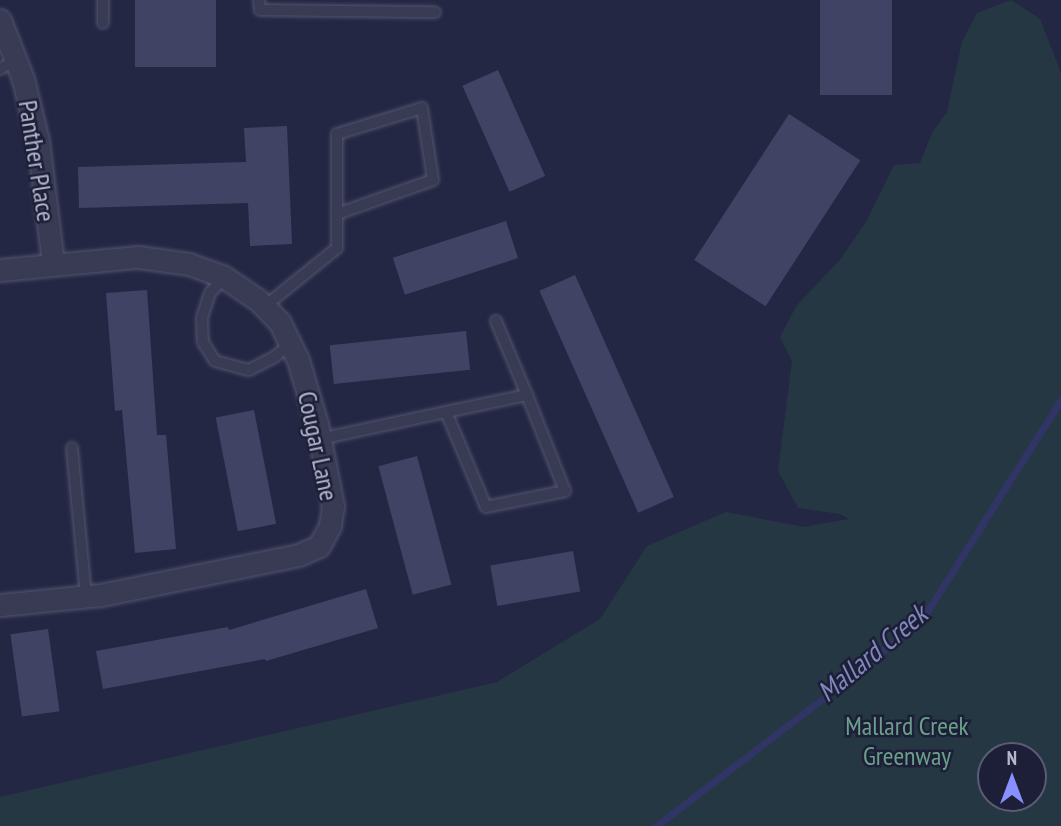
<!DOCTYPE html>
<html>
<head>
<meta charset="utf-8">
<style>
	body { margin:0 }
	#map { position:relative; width:1061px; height:826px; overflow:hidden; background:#232744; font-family:"PT Sans Narrow",sans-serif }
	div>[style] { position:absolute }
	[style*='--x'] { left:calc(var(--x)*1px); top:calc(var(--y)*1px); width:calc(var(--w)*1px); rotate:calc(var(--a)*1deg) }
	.green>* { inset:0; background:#263744 }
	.stream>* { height:7px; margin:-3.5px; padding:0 3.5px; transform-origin:3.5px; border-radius:3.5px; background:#313566 }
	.building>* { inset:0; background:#404364; transform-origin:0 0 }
	.roads { filter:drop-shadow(0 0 2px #53556d) drop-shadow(0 0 2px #53556d) }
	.service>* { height:10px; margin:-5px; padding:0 5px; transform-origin:5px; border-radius:5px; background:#383b53 }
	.minor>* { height:21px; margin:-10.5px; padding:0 10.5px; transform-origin:10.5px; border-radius:10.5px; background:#383b53 }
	span { translate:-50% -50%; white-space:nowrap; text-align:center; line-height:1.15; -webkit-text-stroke:5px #1d1f38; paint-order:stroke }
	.street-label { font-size:26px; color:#b5b7cd }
	.park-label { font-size:26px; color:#6aa088 }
	.water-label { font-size:28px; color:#8187bb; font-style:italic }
	.north { position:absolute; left:977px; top:742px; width:70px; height:70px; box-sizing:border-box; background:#1d1f38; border:2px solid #5a5c74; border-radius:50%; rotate:0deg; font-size:19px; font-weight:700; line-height:28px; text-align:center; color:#b5b7cd }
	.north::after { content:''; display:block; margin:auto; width:24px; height:32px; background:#8890ff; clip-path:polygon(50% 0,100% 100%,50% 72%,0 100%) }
</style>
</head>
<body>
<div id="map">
	<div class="green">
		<div style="clip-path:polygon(evenodd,1011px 0,1040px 19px,1061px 73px,1061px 826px,0 826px,0 797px,497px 682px,600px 619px,647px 546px,726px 512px,804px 527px,849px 519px,840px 514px,798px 508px,778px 471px,792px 361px,780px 337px,797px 305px,839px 261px,866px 222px,894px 165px,920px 163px,932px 133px,947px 112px,962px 42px,977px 13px,1011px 0,991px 756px,1033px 756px,1033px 798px,991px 798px,991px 756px)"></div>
	</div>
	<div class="stream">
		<div style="--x:656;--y:826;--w:230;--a:-37.4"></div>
		<div style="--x:839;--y:686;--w:108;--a:-39"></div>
		<div style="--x:923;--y:618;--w:258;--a:-57.7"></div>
	</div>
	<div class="building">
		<div style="left:135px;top:0;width:81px;height:67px"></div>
		<div style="left:820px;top:0;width:72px;height:95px"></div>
		<div style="left:498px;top:70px;width:116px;height:39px;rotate:66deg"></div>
		<div style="left:789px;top:114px;width:85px;height:174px;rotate:33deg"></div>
		<div style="clip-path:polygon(287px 126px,292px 244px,250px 246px,248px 203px,79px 208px,78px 167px,246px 162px,244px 128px)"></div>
		<div style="left:506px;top:221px;width:39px;height:119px;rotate:72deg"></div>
		<div style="left:575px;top:275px;width:243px;height:39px;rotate:66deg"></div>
		<div style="clip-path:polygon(147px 290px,157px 435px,166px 435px,176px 549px,135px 553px,122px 410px,115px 411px,106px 293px)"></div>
		<div style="left:466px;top:331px;width:39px;height:137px;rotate:84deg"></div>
		<div style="left:254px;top:410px;width:116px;height:39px;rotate:79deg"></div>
		<div style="left:417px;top:456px;width:133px;height:40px;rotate:75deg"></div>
		<div style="left:573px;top:551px;width:41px;height:84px;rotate:80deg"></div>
		<div style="clip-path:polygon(366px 589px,378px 628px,266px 661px,265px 659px,103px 689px,96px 651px,228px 627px,229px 630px)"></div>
		<div style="left:48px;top:629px;width:83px;height:38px;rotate:82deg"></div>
	</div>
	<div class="roads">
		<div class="service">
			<div style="--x:103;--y:0;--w:23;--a:90"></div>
			<div style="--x:259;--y:0;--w:10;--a:84"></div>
			<div style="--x:260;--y:10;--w:175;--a:0.7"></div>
			<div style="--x:0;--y:69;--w:18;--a:-29"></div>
			<div style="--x:224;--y:277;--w:21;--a:131"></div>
			<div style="--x:210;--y:293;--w:26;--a:108"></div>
			<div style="--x:202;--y:318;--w:24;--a:88"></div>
			<div style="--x:203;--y:342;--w:22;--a:58"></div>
			<div style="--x:215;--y:361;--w:35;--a:15"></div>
			<div style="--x:249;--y:370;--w:28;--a:-27"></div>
			<div style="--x:274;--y:357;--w:21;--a:-37"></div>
			<div style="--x:264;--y:307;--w:94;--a:-38.9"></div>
			<div style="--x:337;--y:248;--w:114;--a:-90"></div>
			<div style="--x:337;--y:134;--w:89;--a:-17"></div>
			<div style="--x:422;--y:108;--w:73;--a:81.3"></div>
			<div style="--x:433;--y:180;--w:102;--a:160.5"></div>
			<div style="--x:496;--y:321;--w:80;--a:67.3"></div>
			<div style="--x:320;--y:439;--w:129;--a:-12.1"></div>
			<div style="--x:446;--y:412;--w:83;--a:-11.9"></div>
			<div style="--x:527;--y:395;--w:103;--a:68.4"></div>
			<div style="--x:565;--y:491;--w:81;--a:168.6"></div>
			<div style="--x:486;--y:507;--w:103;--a:-112.8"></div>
			<div style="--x:72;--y:448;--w:150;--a:84.6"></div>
		</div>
		<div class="minor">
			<div style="--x:0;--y:20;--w:63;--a:68.7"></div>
			<div style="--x:23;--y:79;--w:64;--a:76.4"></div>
			<div style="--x:38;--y:141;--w:124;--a:83"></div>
			<div style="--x:0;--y:270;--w:139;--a:-5.4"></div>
			<div style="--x:138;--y:257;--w:51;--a:7.8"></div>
			<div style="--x:189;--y:264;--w:37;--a:20"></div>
			<div style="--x:224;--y:277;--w:41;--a:34.1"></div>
			<div style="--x:258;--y:300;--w:32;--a:46"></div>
			<div style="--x:280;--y:323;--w:41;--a:64.1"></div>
			<div style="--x:298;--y:360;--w:67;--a:73.5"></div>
			<div style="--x:317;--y:424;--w:84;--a:79"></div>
			<div style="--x:333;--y:506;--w:20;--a:99"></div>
			<div style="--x:330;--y:526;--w:23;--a:119"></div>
			<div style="--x:319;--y:546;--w:22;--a:156"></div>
			<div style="--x:299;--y:555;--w:203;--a:168.6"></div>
			<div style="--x:100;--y:595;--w:100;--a:174.3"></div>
		</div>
	</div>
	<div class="street-label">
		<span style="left:37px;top:161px;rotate:81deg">Panther Place</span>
		<span style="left:318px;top:446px;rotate:78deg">Cougar Lane</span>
	</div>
	<div class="park-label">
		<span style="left:907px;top:741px">Mallard Creek<br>Greenway</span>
	</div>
	<div class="water-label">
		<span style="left:872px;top:653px;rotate:-40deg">Mallard Creek</span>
	</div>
	<div class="north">N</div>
</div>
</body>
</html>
